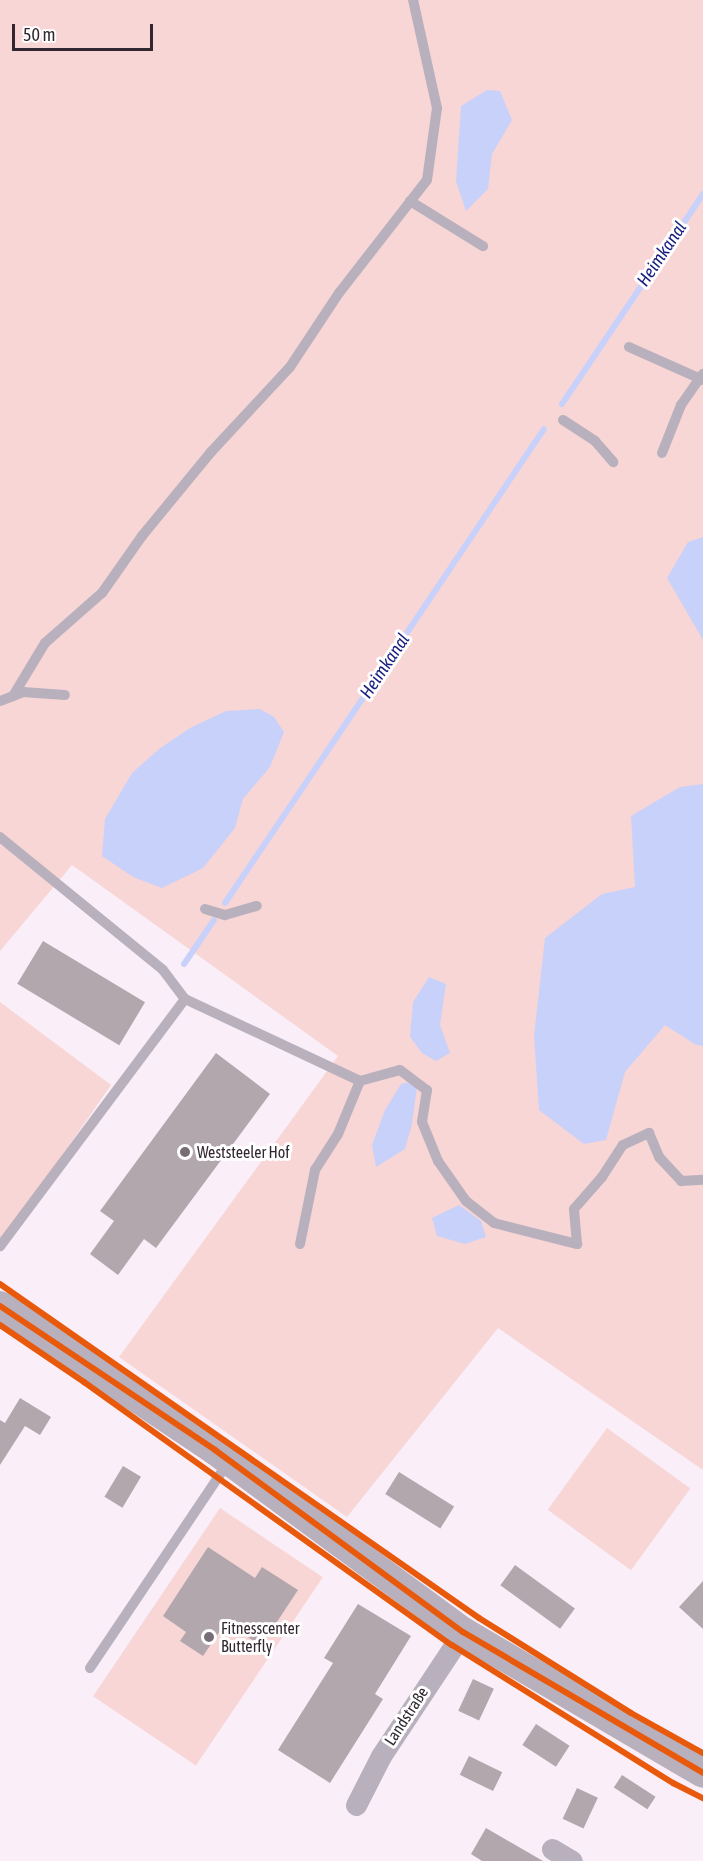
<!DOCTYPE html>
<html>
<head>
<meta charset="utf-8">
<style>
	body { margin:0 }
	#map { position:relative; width:703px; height:1861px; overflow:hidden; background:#faeef8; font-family:"Asap Condensed",sans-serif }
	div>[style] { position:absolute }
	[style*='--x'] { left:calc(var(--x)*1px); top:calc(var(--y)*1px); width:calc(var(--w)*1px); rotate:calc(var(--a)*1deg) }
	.green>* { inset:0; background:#f8d6d6; transform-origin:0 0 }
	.water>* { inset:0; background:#c8d1f9 }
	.stream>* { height:6px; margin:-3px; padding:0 3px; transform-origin:3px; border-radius:3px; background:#c8d1f9 }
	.building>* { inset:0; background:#b2a7ad; transform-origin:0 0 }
	.lane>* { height:10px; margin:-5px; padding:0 5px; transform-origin:5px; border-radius:5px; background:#b8b1bd }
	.street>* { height:21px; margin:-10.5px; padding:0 10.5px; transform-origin:10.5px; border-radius:10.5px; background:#b8b1bd }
	.secondary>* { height:30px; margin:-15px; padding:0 15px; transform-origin:15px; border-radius:15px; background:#b8b0bc }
	.cycleway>* { height:6px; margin:-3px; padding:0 3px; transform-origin:3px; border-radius:3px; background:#e8590c }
	.dots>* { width:16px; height:16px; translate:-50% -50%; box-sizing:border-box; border:3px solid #fff; border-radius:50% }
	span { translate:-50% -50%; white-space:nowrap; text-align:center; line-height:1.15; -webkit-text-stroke:6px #fff; paint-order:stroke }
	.poi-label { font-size:16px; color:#312730 }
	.left { translate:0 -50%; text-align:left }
	.street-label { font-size:16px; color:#312730 }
	.water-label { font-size:18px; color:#191e7e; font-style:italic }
	.scale { position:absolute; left:12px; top:24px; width:141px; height:27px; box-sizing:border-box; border:3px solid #312730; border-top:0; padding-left:8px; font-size:18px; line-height:21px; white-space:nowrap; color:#312730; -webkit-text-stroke:4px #fff; paint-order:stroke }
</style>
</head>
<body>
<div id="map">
	<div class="green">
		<div style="clip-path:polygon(0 0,703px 0,703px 1470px,498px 1328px,347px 1517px,119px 1357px,338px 1056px,72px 865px,0 951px)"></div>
		<div style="clip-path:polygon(0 1002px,111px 1085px,0 1245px)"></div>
		<div style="left:607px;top:1428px;width:103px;height:101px;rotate:36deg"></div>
		<div style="left:220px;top:1508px;width:124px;height:227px;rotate:34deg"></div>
	</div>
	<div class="water">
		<div style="clip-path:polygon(487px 90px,500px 91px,512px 120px,492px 154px,488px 189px,466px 211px,456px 181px,461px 106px)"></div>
		<div style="clip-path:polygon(703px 537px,703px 640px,667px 578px,688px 542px)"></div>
		<div style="clip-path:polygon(260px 709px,274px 717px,284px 732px,270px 767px,243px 799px,235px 828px,203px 868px,162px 888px,133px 877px,102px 856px,105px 819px,132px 773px,159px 749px,190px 728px,226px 711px)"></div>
		<div style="clip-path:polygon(703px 784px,703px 1046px,696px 1045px,665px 1025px,625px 1072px,606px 1140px,584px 1144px,539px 1110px,534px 1036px,545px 938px,602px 894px,635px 887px,631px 816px,680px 787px)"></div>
		<div style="clip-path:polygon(429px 977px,446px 984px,440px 1025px,450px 1053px,436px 1061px,422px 1053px,410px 1037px,413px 1002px)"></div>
		<div style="clip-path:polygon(418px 1080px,412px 1124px,405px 1149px,376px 1167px,372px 1145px,385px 1110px,401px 1084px)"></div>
		<div style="clip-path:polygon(459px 1205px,481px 1221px,486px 1237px,465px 1244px,437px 1236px,432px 1218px)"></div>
	</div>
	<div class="stream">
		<div style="--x:562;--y:404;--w:253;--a:-56.1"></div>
		<div style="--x:225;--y:903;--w:571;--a:-56.06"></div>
		<div style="--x:184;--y:964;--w:53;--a:-55.7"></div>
	</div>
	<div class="building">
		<div style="left:43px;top:941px;width:119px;height:50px;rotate:31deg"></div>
		<div style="clip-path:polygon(216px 1053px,270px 1094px,156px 1248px,144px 1239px,118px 1275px,90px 1254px,114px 1221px,100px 1211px)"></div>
		<div style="clip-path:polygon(20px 1398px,51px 1417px,40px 1435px,25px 1426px,0 1465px,0 1420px,5px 1423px)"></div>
		<div style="left:123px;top:1466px;width:21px;height:36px;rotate:31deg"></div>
		<div style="left:399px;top:1472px;width:65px;height:26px;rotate:32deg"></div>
		<div style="clip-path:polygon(208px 1547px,255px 1578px,262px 1567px,298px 1590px,261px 1646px,226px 1622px,203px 1656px,180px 1641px,186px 1632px,163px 1616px)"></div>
		<div style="left:515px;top:1565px;width:74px;height:25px;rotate:36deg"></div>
		<div style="clip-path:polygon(703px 1581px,703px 1629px,679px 1607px)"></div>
		<div style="clip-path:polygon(358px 1604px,411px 1636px,375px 1694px,383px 1699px,330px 1783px,278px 1750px,333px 1663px,324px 1658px)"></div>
		<div style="left:473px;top:1679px;width:23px;height:35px;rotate:25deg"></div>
		<div style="left:536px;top:1724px;width:40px;height:25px;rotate:33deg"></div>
		<div style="left:469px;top:1756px;width:37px;height:21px;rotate:26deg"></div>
		<div style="left:622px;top:1775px;width:40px;height:15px;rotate:33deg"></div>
		<div style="left:577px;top:1788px;width:23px;height:34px;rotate:25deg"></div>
		<div style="clip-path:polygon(486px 1828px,543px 1861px,482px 1861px,471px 1854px)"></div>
	</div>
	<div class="lane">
		<div style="--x:410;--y:201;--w:86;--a:31.7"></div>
		<div style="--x:629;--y:347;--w:81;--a:24"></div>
		<div style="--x:563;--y:420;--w:38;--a:33"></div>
		<div style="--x:595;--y:441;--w:28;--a:49"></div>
		<div style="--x:662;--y:453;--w:52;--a:-68.4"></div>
		<div style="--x:681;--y:405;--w:38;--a:-55"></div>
		<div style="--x:13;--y:696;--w:62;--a:-58.9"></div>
		<div style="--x:45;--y:643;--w:76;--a:-41.3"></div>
		<div style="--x:102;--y:593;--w:70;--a:-54.9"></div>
		<div style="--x:142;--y:536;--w:109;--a:-50.6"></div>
		<div style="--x:211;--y:452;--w:116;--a:-47.1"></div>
		<div style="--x:290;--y:367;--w:89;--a:-56.5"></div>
		<div style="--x:339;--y:293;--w:143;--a:-52.1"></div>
		<div style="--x:427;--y:180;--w:73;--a:-82.1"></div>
		<div style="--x:437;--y:108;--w:111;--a:-102.5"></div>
		<div style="--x:0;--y:701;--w:25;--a:-21"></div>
		<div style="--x:23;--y:692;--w:42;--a:4.1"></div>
		<div style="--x:0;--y:837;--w:210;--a:39.2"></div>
		<div style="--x:163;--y:970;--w:36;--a:53"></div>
		<div style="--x:185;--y:999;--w:309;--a:126.8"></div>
		<div style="--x:205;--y:909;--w:21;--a:17"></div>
		<div style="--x:225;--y:915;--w:33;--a:-16"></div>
		<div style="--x:185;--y:999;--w:193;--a:25.1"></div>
		<div style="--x:360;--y:1081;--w:41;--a:-15.4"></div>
		<div style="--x:400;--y:1070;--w:34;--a:37"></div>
		<div style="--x:427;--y:1090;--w:32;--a:99"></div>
		<div style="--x:422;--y:1122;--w:42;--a:67.7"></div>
		<div style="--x:438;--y:1161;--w:49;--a:55"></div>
		<div style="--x:466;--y:1201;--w:36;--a:38"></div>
		<div style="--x:494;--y:1223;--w:86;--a:14.2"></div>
		<div style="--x:577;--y:1244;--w:35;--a:-95"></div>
		<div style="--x:574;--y:1209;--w:43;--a:-48.8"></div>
		<div style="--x:602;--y:1177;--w:38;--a:-57"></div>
		<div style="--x:623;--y:1145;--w:29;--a:-25"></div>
		<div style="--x:649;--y:1133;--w:26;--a:67"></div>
		<div style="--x:659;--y:1157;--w:33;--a:47"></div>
		<div style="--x:681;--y:1181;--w:22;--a:-3"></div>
		<div style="--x:300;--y:1244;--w:76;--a:-78.5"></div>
		<div style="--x:315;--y:1170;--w:43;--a:-57.4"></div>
		<div style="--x:338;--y:1134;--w:57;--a:-67.5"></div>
		<div style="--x:90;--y:1668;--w:249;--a:-56.1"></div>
	</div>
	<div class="street">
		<div style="--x:356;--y:1805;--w:55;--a:-63"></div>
		<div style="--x:381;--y:1756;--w:149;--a:-56.5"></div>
		<div style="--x:552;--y:1849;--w:23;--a:31"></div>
	</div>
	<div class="secondary">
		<div style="--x:0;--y:1306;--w:259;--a:33.8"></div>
		<div style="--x:215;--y:1450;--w:308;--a:36.3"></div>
		<div style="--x:463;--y:1632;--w:278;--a:30.4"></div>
	</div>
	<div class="cycleway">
		<div style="--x:0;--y:1284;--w:584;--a:34.89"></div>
		<div style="--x:479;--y:1618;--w:179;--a:32"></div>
		<div style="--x:631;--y:1713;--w:82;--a:29.1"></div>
		<div style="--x:0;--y:1306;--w:259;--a:33.8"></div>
		<div style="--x:215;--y:1450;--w:308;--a:36.3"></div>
		<div style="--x:463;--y:1632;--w:278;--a:30.4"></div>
		<div style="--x:0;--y:1325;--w:102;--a:34.2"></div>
		<div style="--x:84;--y:1382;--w:452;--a:35.6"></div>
		<div style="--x:452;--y:1645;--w:261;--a:32"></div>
		<div style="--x:673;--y:1783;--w:34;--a:27"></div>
	</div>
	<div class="dots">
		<div style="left:185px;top:1152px;background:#776d76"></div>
		<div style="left:209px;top:1637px;background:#776d76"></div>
	</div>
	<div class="poi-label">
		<span class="left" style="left:197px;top:1152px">Weststeeler Hof</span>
		<span class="left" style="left:221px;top:1637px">Fitnesscenter<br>Butterfly</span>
	</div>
	<div class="street-label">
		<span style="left:406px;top:1716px;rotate:-57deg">Landstraße</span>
	</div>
	<div class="water-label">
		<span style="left:662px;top:254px;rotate:-56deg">Heimkanal</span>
		<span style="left:385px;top:666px;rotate:-56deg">Heimkanal</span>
	</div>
	<div class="scale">50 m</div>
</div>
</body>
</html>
